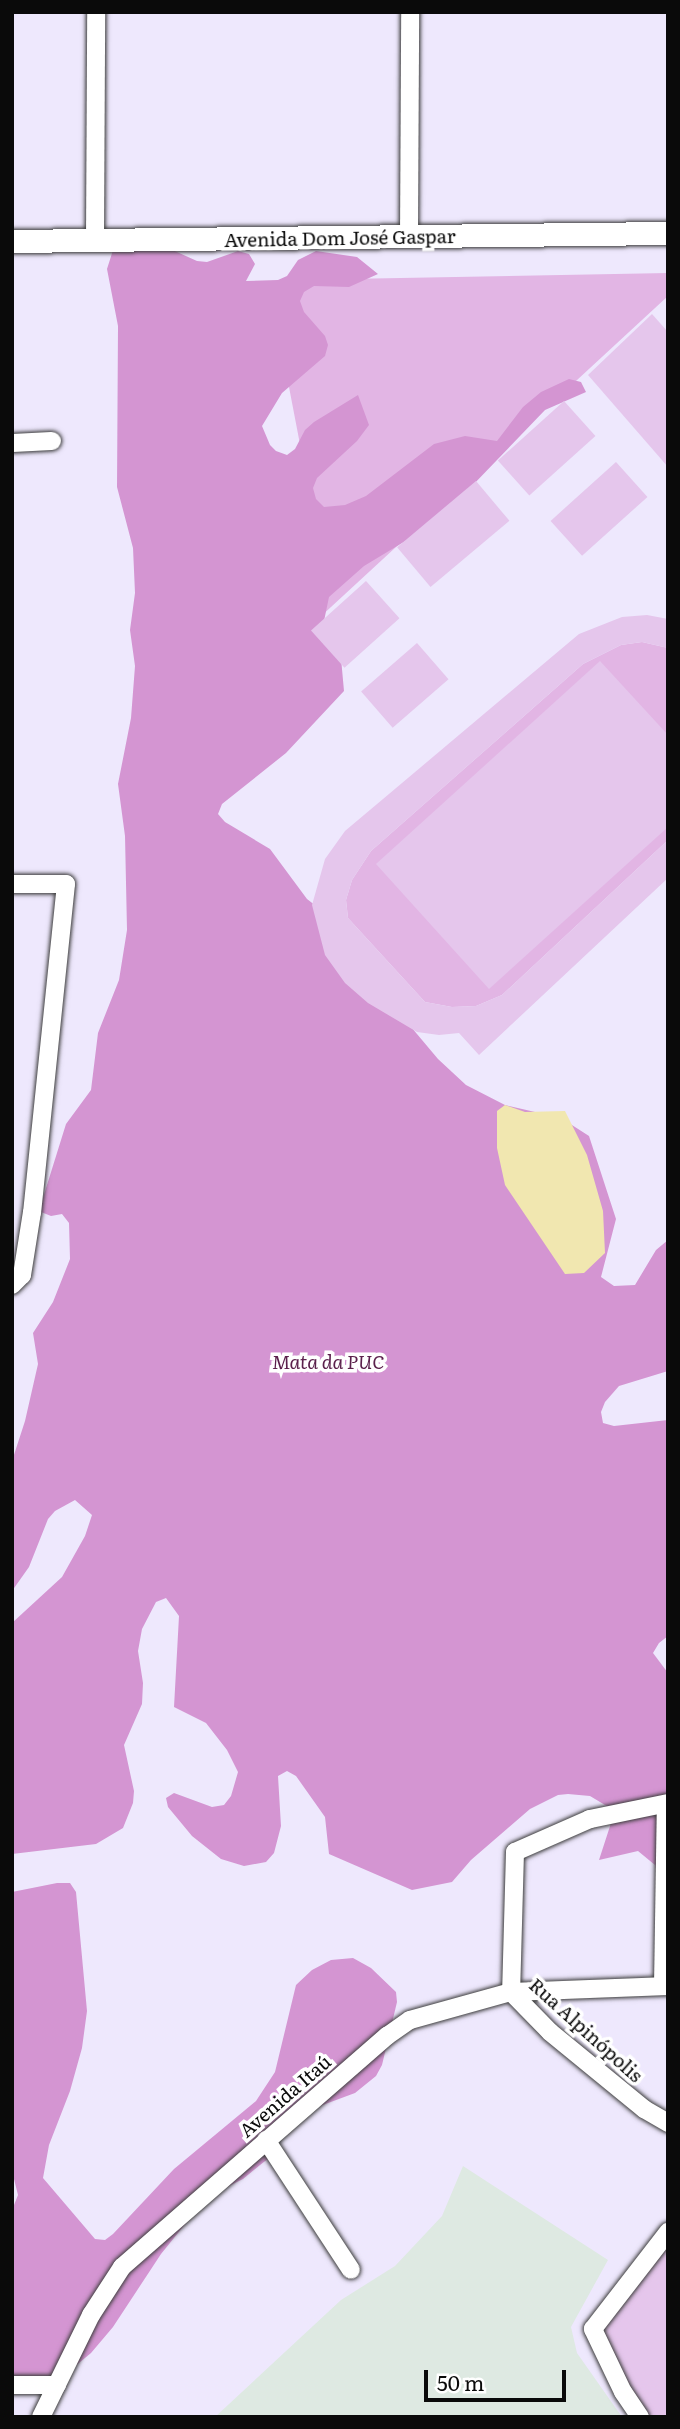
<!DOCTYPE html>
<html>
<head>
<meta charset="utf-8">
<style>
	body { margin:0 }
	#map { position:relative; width:680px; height:2429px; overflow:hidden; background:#eee8fd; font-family:Literata,serif }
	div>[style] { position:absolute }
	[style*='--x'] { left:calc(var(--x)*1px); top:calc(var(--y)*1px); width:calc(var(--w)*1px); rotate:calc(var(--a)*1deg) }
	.industrial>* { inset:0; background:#dee9e2 }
	.green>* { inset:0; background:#e2b5e4 }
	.forest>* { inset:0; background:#d495d2 }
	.pitch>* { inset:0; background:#e5c6ec; transform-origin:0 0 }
	.water>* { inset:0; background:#f1e7b0 }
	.roads { filter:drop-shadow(0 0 2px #3d3d3d) drop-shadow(0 0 2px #3d3d3d) }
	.minor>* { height:18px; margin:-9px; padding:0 9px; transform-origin:9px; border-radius:9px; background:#fff }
	.tertiary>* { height:23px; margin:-11.5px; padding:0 11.5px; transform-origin:11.5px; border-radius:11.5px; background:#fff }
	span { translate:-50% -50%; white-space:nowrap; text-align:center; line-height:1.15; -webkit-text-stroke:7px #fff; paint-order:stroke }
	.street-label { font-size:19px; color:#0a0a0a }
	.park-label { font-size:19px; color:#5b204c; font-style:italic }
	.frame { position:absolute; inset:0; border:14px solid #0a0a0a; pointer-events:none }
	.scale { position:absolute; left:424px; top:2370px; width:142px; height:32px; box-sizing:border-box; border:4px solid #0a0a0a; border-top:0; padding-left:9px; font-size:21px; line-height:24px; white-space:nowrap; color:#0a0a0a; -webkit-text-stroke:5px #fff; paint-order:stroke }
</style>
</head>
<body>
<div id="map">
	<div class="industrial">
		<div style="clip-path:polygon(463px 2166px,608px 2260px,571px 2327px,577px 2353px,622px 2417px,215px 2417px,341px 2300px,395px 2266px,442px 2216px)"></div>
	</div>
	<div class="green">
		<div style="clip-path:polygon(668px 273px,668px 296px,318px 619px,312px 507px,289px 387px,291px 280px)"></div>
		<div style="clip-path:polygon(642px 642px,668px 648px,668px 840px,502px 995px,476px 1006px,452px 1007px,425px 1002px,348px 918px,346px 900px,352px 880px,371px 851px,583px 664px,621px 645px)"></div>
	</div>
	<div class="forest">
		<div style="clip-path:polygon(157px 243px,197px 261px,207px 262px,238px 251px,249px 254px,255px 264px,246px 281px,278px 280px,287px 276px,298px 260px,316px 251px,357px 257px,378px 274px,349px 287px,314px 286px,304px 292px,300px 301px,304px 312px,325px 336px,328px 345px,325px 356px,282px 393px,262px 426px,270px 445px,276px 451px,287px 455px,295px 449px,305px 430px,314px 422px,358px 395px,369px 425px,357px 441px,317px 478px,313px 488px,316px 499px,324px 507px,345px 505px,366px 496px,434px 444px,465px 436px,497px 441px,523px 407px,541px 392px,569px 379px,581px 382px,586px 392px,545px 410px,445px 514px,427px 528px,364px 566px,329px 597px,324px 621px,340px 647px,344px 691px,286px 753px,222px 804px,218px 814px,225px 822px,270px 849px,307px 899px,325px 913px,364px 971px,438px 1059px,466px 1085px,505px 1105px,561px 1118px,589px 1136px,616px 1219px,601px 1277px,614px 1286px,635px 1285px,656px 1250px,668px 1240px,668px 1371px,619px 1386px,605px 1402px,601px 1412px,603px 1423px,614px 1426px,668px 1420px,668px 1636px,659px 1643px,653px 1653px,668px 1673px,668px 1802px,658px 1875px,655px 1865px,638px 1851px,599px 1860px,612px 1820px,610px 1808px,590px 1796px,568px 1794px,558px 1795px,530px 1809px,471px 1860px,452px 1882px,412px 1890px,329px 1854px,325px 1817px,296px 1776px,287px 1771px,278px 1776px,281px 1826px,274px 1853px,266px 1862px,244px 1866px,221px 1859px,192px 1836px,168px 1807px,166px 1798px,174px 1793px,212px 1807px,224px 1805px,231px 1796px,238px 1772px,227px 1750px,206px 1723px,174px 1707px,179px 1616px,166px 1598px,156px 1602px,142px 1629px,138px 1651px,143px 1683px,142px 1704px,124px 1745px,134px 1791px,133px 1803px,123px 1828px,96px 1844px,12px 1854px,12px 1623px,62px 1577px,85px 1536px,92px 1515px,75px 1500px,55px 1511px,48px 1519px,29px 1567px,12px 1591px,12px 1461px,25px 1421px,38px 1364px,33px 1333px,53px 1302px,70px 1259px,69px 1223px,62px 1214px,51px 1216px,41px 1212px,42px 1201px,66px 1124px,91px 1090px,98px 1033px,119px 980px,127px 930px,125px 836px,118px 784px,131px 718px,135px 666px,130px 630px,135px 593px,133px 548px,117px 487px,118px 326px,107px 269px,114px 247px)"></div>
		<div style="clip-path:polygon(57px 1883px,70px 1883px,76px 1892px,87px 2011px,82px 2048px,70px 2091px,49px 2145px,43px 2178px,95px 2239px,105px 2240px,113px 2234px,174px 2169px,256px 2101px,275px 2072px,296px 1985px,312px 1970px,331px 1960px,353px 1958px,371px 1968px,396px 1992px,397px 2002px,382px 2065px,376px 2076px,355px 2093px,320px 2106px,278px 2137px,269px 2158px,260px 2165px,243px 2179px,223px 2189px,195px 2212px,161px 2254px,113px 2327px,91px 2353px,56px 2382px,12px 2394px,12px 2210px,18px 2195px,12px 2171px,12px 1892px)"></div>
	</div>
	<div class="pitch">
		<div style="clip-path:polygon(652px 314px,668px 332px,668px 467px,588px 375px)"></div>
		<div style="left:564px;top:401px;width:47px;height:89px;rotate:48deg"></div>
		<div style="left:616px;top:462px;width:47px;height:88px;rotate:48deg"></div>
		<div style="left:476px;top:481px;width:52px;height:103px;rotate:50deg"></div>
		<div style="left:366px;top:581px;width:50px;height:74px;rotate:48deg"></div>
		<div style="clip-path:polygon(647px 615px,668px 619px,668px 648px,642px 642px,621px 645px,583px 664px,371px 851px,352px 880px,346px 900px,348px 918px,425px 1002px,452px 1007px,476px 1006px,502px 995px,668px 840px,668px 878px,479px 1055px,459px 1033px,439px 1035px,417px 1032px,368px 1003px,345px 983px,325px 955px,312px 905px,325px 859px,345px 831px,579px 634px,622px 617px)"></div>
		<div style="left:417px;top:643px;width:48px;height:74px;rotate:49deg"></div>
		<div style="clip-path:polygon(600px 661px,668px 735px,668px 827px,489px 989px,376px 864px)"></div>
		<div style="clip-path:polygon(668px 2245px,668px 2417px,646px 2417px,607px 2355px,599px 2328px)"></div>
	</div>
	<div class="water">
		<div style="clip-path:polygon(505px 1105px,525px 1112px,565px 1111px,587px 1155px,603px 1211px,605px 1253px,584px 1273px,565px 1274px,505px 1185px,497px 1148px,497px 1111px)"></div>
	</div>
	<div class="roads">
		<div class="minor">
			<div style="--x:409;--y:238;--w:226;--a:-89.7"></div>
			<div style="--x:95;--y:240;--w:228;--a:-89.7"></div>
			<div style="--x:12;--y:443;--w:40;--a:-2.9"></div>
			<div style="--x:12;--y:884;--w:54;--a:0"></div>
			<div style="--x:66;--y:884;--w:330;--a:95.9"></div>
			<div style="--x:32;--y:1212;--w:64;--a:99"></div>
			<div style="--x:22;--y:1275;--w:14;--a:135"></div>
			<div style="--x:668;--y:1803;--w:80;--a:168.4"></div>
			<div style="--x:590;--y:1819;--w:82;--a:156.3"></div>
			<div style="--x:515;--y:1852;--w:140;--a:91.6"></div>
			<div style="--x:511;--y:1992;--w:56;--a:45.7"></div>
			<div style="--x:550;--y:2032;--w:122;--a:39.3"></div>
			<div style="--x:644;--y:2109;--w:28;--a:30"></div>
			<div style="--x:663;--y:1986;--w:182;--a:-89.1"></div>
			<div style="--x:266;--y:2140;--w:155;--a:56.8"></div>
			<div style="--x:12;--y:2385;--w:45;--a:0"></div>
			<div style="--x:41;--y:2417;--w:114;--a:-63.9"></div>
			<div style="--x:91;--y:2315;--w:57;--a:-57.1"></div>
			<div style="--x:122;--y:2267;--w:352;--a:-41.1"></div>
			<div style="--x:387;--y:2036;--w:28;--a:-35"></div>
			<div style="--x:410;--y:2020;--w:105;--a:-15.5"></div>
			<div style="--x:511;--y:1992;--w:157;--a:-2.2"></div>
			<div style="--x:640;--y:2417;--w:30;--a:-124"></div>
			<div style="--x:623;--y:2392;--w:70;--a:-115.5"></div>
			<div style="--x:593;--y:2329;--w:123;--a:-52.3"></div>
		</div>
		<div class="tertiary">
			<div style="--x:12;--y:241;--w:656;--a:-0.7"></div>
		</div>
	</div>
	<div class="street-label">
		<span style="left:340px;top:238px;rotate:-1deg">Avenida Dom José Gaspar</span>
		<span style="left:586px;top:2030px;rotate:42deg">Rua Alpinópolis</span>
		<span style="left:285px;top:2096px;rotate:-41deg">Avenida Itaú</span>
	</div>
	<div class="park-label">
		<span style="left:328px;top:1362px">Mata da PUC</span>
	</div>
	<div class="frame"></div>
	<div class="scale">50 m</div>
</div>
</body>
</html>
